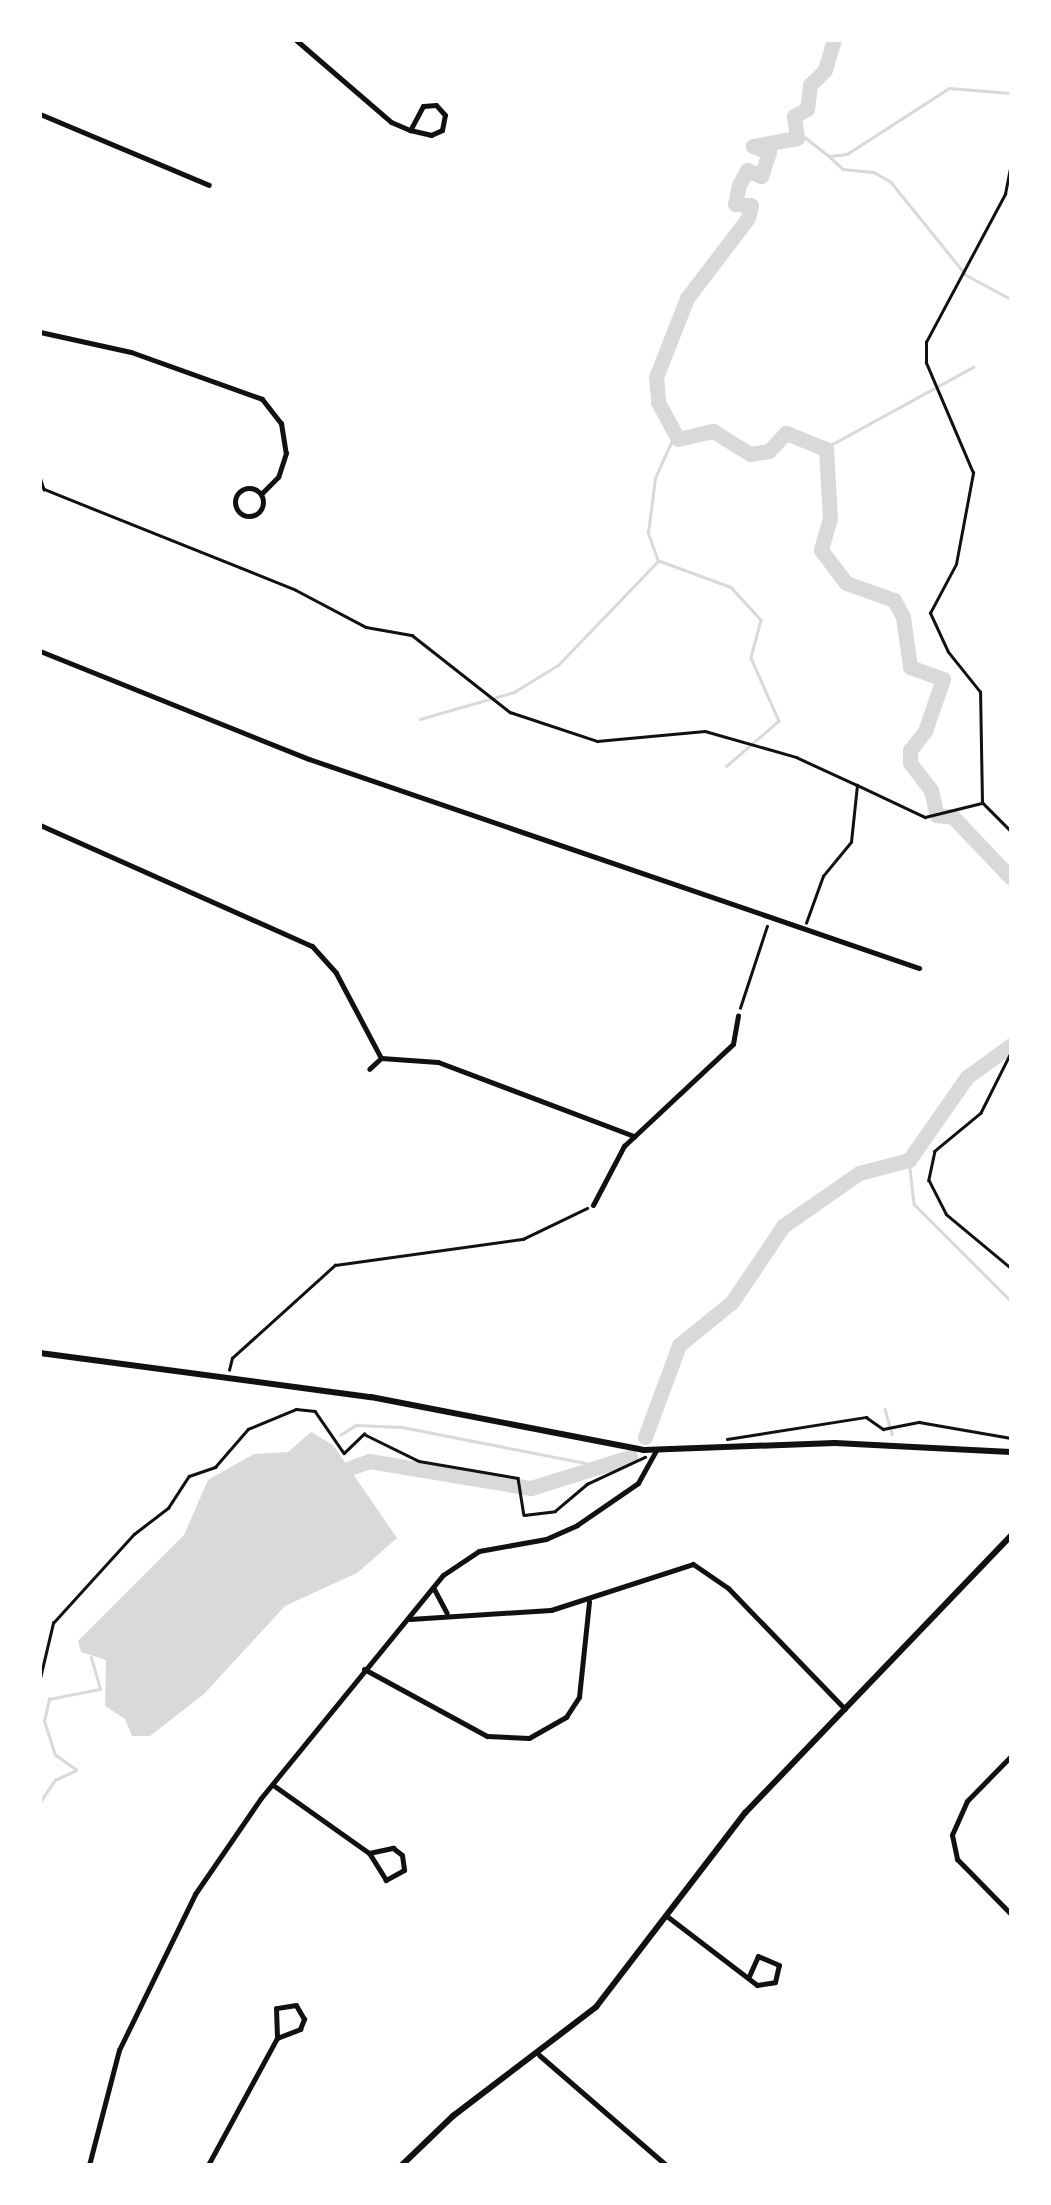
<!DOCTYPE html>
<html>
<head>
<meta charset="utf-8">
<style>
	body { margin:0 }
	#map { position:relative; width:1051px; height:2205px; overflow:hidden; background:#fff; font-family:Poppins,sans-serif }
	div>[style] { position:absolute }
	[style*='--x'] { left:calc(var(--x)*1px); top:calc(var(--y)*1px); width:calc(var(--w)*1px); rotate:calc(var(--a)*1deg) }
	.water>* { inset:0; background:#d9d9d9 }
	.stream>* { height:2.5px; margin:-1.25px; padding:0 1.25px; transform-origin:1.25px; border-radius:1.25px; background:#d9d9d9 }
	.river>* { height:15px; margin:-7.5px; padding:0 7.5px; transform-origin:7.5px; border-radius:7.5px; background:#d9d9d9 }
	.path>* { height:2.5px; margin:-1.25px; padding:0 1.25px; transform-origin:1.25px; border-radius:1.25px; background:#111 }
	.minor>* { height:5px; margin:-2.5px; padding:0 2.5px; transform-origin:2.5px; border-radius:2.5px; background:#111 }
	.minor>.ring { margin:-2.5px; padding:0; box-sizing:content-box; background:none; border:5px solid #111; border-radius:50% }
	.tertiary>* { height:6px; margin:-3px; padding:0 3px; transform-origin:3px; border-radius:3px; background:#111 }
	span { translate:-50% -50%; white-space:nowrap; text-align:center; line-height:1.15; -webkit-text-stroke:10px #fff; paint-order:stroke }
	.frame { position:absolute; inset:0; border:42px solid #fff; pointer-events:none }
</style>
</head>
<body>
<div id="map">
	<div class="water">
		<div style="clip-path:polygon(311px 1432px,333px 1445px,397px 1538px,357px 1573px,285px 1606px,204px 1694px,150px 1736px,132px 1736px,125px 1719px,105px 1706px,106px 1660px,81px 1652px,78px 1641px,184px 1535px,208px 1480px,254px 1454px,288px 1452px)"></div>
	</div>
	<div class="stream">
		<div style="--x:792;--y:127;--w:47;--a:38.1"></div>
		<div style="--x:829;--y:156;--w:18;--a:-6"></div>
		<div style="--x:847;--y:154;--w:121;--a:-32.9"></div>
		<div style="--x:949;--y:88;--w:62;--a:4.6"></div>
		<div style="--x:830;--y:157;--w:18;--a:43"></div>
		<div style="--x:843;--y:169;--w:31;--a:6"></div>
		<div style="--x:874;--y:172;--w:20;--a:30"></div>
		<div style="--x:891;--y:182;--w:119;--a:51.1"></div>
		<div style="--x:966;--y:275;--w:51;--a:28.1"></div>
		<div style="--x:825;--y:448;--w:169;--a:-28.7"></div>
		<div style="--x:660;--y:561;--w:76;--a:20.1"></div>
		<div style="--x:731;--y:587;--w:45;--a:47.7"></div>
		<div style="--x:761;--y:620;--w:39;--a:105"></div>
		<div style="--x:751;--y:658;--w:69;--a:66"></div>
		<div style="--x:779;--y:721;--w:69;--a:139.1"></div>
		<div style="--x:420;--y:719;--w:98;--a:-16"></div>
		<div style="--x:514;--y:692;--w:52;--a:-31.5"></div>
		<div style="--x:558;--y:665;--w:144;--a:-46.1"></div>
		<div style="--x:658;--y:561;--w:30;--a:-110"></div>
		<div style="--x:648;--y:533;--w:55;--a:-82.7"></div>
		<div style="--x:655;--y:478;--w:46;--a:-65.7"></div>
		<div style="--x:909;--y:1160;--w:44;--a:83.5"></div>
		<div style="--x:914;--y:1204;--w:137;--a:45"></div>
		<div style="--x:885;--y:1409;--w:26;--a:74"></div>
		<div style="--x:340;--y:1435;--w:19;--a:-32"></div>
		<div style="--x:356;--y:1425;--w:46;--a:2.5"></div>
		<div style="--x:402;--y:1427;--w:208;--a:11.1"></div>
		<div style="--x:40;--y:1802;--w:27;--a:-56"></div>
		<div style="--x:55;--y:1780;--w:23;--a:-25"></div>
		<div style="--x:76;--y:1770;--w:26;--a:-144"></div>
		<div style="--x:55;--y:1755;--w:36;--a:-108"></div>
		<div style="--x:44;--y:1721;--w:23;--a:-77"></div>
		<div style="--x:49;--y:1699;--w:52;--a:-11.1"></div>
		<div style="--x:100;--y:1689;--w:33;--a:-106"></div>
		<div style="--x:1011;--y:1988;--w:18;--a:90"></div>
	</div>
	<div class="river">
		<div style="--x:834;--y:40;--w:31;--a:107"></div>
		<div style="--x:825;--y:70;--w:21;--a:135"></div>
		<div style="--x:810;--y:85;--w:24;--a:97"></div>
		<div style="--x:807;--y:109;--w:15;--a:152"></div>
		<div style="--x:794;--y:116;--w:22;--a:82"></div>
		<div style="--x:797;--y:138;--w:45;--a:169.7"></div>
		<div style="--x:753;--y:146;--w:17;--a:21"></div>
		<div style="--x:769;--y:152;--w:25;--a:108"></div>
		<div style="--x:761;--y:176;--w:15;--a:-157"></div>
		<div style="--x:747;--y:170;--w:17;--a:118"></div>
		<div style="--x:739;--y:185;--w:19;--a:102"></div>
		<div style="--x:735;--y:204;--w:16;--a:4"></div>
		<div style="--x:751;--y:205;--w:13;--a:103"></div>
		<div style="--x:748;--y:218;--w:101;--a:127.3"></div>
		<div style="--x:687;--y:298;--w:85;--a:111.4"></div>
		<div style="--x:656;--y:377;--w:25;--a:85"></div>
		<div style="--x:658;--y:402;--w:42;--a:61.6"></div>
		<div style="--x:678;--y:439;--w:36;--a:-13"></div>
		<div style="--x:713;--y:431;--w:44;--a:31.9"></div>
		<div style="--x:750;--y:454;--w:19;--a:-9"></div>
		<div style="--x:769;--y:451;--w:25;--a:-47"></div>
		<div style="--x:786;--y:433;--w:43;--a:21.8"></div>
		<div style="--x:826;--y:449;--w:69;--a:86.7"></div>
		<div style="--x:830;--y:518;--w:33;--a:106"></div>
		<div style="--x:821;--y:550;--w:41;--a:52.9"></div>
		<div style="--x:846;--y:583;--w:51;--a:19.5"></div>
		<div style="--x:894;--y:600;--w:19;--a:62"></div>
		<div style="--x:903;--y:617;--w:50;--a:82"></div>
		<div style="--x:910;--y:667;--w:35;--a:20"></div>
		<div style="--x:943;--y:679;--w:55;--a:109.1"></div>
		<div style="--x:925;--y:731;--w:24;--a:128"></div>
		<div style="--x:910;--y:750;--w:13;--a:90"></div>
		<div style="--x:910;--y:763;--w:34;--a:52"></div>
		<div style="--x:931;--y:790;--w:26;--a:77"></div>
		<div style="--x:937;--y:815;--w:16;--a:7"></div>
		<div style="--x:953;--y:817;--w:84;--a:46.4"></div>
		<div style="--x:645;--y:1437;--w:98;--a:-69.7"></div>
		<div style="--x:679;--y:1345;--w:68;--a:-39.1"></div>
		<div style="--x:732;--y:1302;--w:92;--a:-56.1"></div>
		<div style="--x:783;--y:1226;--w:93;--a:-34.9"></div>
		<div style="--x:859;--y:1173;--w:52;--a:-14.6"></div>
		<div style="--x:909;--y:1160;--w:101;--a:-55.1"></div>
		<div style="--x:967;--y:1077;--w:54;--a:-36"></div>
		<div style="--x:350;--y:1468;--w:20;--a:-20"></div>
		<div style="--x:369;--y:1461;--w:164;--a:9.5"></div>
		<div style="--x:531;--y:1488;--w:104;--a:-17.4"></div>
	</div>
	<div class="path">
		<div style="--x:40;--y:477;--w:13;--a:72"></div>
		<div style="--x:44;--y:489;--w:271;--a:21.8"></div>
		<div style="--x:296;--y:590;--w:79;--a:27.9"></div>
		<div style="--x:366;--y:627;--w:47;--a:9.9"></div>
		<div style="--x:412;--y:635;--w:125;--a:38.2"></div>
		<div style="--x:510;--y:712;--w:92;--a:18.4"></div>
		<div style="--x:597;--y:741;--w:108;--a:-5.3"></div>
		<div style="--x:705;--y:731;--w:95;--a:15.9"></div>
		<div style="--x:796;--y:757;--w:67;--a:24.7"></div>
		<div style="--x:982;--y:803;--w:111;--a:-91"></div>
		<div style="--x:980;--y:692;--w:51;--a:-128.7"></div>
		<div style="--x:948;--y:652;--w:43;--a:-114.8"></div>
		<div style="--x:930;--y:613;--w:55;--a:-62"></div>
		<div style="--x:956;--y:564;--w:93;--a:-79.4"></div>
		<div style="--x:973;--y:473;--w:120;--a:-113.1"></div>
		<div style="--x:926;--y:363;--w:21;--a:-90"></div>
		<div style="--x:926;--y:342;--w:168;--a:-61.9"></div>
		<div style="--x:1005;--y:194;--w:33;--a:-79"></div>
		<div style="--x:983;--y:803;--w:40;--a:45"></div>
		<div style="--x:806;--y:923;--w:50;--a:-70.1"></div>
		<div style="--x:823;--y:876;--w:44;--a:-50.5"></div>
		<div style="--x:851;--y:842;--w:57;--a:-84"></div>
		<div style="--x:857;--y:785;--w:75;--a:25.2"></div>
		<div style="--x:925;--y:817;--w:59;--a:-13.8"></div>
		<div style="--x:740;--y:1008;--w:86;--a:-71.8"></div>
		<div style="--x:1011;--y:1053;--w:67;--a:116.6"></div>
		<div style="--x:981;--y:1113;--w:60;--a:140.4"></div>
		<div style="--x:935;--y:1151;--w:30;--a:102"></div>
		<div style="--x:929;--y:1180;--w:38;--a:63"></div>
		<div style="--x:946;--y:1214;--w:85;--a:39.7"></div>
		<div style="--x:229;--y:1370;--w:12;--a:-76"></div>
		<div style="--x:232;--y:1358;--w:139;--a:-42.1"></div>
		<div style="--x:335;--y:1265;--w:190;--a:-7.9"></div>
		<div style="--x:523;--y:1239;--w:71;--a:-25.8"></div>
		<div style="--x:727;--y:1439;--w:141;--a:-9"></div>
		<div style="--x:866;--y:1417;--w:21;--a:35"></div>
		<div style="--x:883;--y:1429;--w:37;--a:-11"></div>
		<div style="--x:919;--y:1422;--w:93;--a:9.9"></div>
		<div style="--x:40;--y:1678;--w:57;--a:-76.7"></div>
		<div style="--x:53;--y:1623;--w:120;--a:-47.7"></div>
		<div style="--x:134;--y:1534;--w:43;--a:-37.4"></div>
		<div style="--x:168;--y:1508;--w:38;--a:-57"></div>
		<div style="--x:189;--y:1476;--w:28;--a:-19"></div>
		<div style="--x:215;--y:1467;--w:50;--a:-49"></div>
		<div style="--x:248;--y:1429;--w:52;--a:-22.6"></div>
		<div style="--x:296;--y:1409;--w:19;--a:6"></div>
		<div style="--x:315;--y:1411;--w:51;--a:55.4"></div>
		<div style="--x:344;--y:1453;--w:28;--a:-44"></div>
		<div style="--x:364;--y:1434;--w:61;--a:26.1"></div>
		<div style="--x:419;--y:1461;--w:100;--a:9.7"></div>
		<div style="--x:518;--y:1478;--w:37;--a:81"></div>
		<div style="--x:524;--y:1515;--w:31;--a:-7"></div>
		<div style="--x:555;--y:1511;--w:42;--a:-40.2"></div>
		<div style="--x:587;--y:1484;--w:64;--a:-25"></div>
	</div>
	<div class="minor">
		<div style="--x:296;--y:40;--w:125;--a:40.8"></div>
		<div style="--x:391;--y:122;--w:21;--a:23"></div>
		<div style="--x:410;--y:130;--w:22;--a:13"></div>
		<div style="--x:431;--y:135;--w:12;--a:-24"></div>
		<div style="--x:442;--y:130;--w:15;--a:-79"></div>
		<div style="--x:445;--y:115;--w:13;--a:-132"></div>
		<div style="--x:436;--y:105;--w:13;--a:176"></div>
		<div style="--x:423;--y:106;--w:27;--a:118"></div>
		<div style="--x:40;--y:114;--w:183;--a:22.8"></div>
		<div style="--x:40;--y:332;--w:93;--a:12.4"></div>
		<div style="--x:131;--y:352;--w:139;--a:19.7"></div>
		<div style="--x:262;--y:399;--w:31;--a:52"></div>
		<div style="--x:281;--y:423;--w:30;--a:81"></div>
		<div style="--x:286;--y:453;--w:25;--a:108"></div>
		<div style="--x:278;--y:477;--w:24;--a:135"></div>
		<div class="ring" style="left:235px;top:488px;width:23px;height:23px"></div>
		<div style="--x:40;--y:651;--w:290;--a:21.9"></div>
		<div style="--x:309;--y:759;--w:645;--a:18.91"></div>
		<div style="--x:40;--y:825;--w:298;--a:24"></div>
		<div style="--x:312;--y:946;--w:36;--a:48"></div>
		<div style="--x:336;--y:973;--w:96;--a:62.1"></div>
		<div style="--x:381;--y:1058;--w:16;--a:137"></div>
		<div style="--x:381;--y:1058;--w:57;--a:4"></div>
		<div style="--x:438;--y:1062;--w:210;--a:20.7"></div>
		<div style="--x:593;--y:1205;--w:67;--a:-62.3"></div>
		<div style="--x:624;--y:1146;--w:149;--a:-43.1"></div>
		<div style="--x:733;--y:1044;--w:29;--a:-80"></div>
		<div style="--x:434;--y:1589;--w:27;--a:62"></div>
		<div style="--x:410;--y:1619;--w:141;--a:-3.7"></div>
		<div style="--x:551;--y:1610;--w:149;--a:-17.9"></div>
		<div style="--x:693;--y:1564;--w:42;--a:34.4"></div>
		<div style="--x:728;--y:1588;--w:168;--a:46"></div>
		<div style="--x:364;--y:1669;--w:140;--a:28.6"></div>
		<div style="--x:487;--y:1736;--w:42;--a:2.7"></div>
		<div style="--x:529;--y:1738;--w:43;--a:-29.6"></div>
		<div style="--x:566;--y:1717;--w:24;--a:-57"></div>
		<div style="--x:579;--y:1697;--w:96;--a:-84"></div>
		<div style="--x:1011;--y:1756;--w:63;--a:134.4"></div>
		<div style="--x:967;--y:1801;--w:37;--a:114"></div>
		<div style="--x:952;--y:1835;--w:25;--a:78"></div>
		<div style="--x:957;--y:1859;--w:77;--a:45.5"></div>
		<div style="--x:273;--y:1785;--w:118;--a:35.3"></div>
		<div style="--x:369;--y:1853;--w:25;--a:-12"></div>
		<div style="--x:393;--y:1848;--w:11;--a:38"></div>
		<div style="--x:402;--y:1855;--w:15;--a:82"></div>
		<div style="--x:404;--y:1870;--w:21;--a:151"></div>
		<div style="--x:386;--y:1880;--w:32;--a:-122"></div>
		<div style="--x:668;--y:1917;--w:112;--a:37.4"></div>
		<div style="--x:757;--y:1985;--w:18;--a:-9"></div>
		<div style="--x:775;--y:1982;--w:17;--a:-77"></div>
		<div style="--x:779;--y:1965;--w:23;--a:-157"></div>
		<div style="--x:758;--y:1956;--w:22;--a:114"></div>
		<div style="--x:539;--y:2055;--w:168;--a:40.9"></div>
		<div style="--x:89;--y:2165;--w:119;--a:-75.4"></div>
		<div style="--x:119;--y:2050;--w:174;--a:-64"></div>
		<div style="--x:195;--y:1894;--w:116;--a:-55.5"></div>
		<div style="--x:261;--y:1798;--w:288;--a:-50.8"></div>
		<div style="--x:443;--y:1575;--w:43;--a:-33.7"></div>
		<div style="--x:479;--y:1551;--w:68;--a:-10.2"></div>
		<div style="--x:546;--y:1539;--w:34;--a:-24"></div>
		<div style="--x:577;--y:1525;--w:74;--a:-34.5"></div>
		<div style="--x:638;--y:1483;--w:37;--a:-61"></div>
		<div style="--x:208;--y:2165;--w:145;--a:-61.5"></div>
		<div style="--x:277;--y:2038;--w:25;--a:-21"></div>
		<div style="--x:300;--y:2029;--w:11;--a:-68"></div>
		<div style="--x:304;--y:2019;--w:16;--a:-120"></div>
		<div style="--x:296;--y:2005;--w:20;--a:171"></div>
		<div style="--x:276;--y:2008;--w:30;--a:88"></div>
	</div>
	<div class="tertiary">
		<div style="--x:40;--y:1353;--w:334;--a:7.6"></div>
		<div style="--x:371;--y:1397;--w:278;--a:11"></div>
		<div style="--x:644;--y:1450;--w:191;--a:-2.1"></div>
		<div style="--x:835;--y:1443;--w:176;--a:2.9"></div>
		<div style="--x:402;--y:2165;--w:71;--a:-43.9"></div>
		<div style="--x:453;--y:2116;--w:180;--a:-37.3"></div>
		<div style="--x:596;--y:2007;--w:245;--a:-52.5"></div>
		<div style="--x:745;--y:1813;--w:384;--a:-46.2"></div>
	</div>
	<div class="frame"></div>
</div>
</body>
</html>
